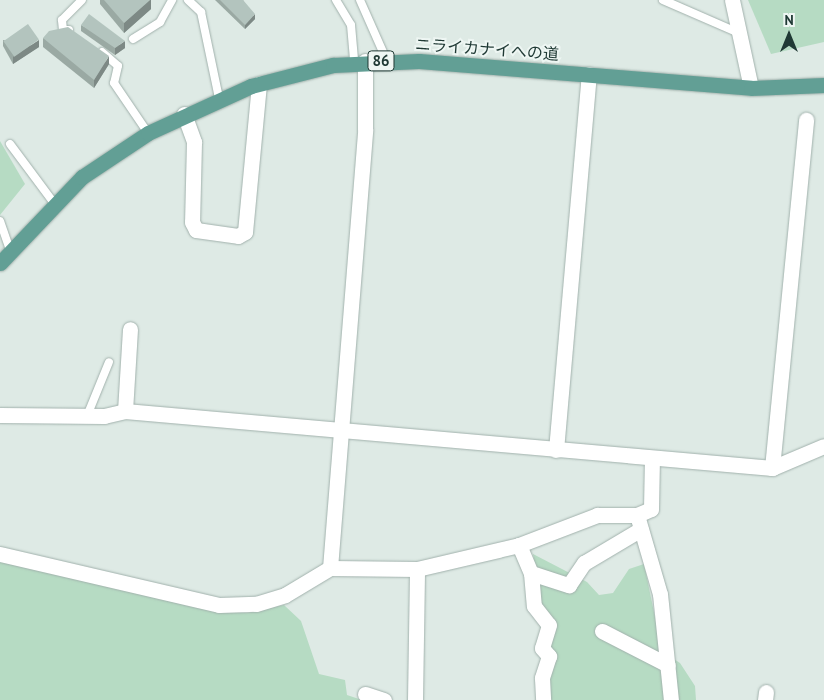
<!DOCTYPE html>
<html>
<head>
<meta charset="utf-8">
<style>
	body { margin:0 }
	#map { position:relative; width:824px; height:700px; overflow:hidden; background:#deeae5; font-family:"PT Sans","Noto Sans JP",sans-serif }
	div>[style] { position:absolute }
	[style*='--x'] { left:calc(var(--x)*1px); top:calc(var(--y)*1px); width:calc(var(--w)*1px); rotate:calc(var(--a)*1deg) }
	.green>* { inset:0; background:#b6dbc3 }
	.roads { filter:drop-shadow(0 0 1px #a1b1ac) drop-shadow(0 0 1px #a1b1ac) }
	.service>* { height:8px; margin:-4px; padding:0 4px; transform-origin:4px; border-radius:4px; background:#fff }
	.minor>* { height:15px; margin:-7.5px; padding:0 7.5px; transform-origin:7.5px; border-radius:7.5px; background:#fff }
	.primary>* { height:15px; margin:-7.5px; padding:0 7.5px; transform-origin:7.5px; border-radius:7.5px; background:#629f95 }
	.wall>* { inset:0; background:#9aa9a3 }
	.shaded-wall>* { inset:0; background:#7d8985 }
	.building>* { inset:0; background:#b3c4be; transform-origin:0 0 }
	span { translate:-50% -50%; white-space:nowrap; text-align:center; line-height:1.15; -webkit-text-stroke:4px #eef6f3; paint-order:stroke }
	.shield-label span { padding:1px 4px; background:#eef6f3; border:1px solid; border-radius:4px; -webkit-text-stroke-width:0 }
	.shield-label { font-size:15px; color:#1f3934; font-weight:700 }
	.street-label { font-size:16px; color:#1f3934 }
	.north { position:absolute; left:764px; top:10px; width:50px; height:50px; -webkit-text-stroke:4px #eef6f3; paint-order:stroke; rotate:0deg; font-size:14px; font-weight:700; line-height:20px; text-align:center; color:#1f3934 }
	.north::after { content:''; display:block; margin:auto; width:18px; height:22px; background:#1f3934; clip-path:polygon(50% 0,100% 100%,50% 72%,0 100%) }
</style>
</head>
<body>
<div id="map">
	<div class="green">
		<div style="clip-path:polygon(748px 0,824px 0,824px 42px,771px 54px)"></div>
		<div style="clip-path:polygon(0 141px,25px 184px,0 215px)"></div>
		<div style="clip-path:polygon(533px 554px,587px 582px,599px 595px,613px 593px,629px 569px,644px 564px,662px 651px,680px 663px,695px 686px,696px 700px,550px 700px,549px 681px,556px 657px,549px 647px)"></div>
		<div style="clip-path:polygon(0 560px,193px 607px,247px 613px,284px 605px,301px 621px,319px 674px,345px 680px,347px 695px,362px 700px,0 700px)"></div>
	</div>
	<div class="roads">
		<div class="service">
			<div style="--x:188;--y:0;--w:18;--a:43"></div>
			<div style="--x:201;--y:12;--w:88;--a:78.2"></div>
			<div style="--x:336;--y:0;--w:29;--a:59"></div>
			<div style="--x:351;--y:25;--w:38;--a:85"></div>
			<div style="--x:360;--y:0;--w:67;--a:66.1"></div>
			<div style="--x:663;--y:0;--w:83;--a:23.5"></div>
			<div style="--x:69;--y:30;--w:6;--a:180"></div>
			<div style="--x:63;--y:30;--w:10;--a:-96"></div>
			<div style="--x:62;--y:20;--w:28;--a:-45"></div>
			<div style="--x:133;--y:39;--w:32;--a:-32"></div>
			<div style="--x:160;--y:22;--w:25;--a:-61"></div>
			<div style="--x:102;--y:52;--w:21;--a:41"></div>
			<div style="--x:118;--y:66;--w:17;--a:103"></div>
			<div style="--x:114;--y:83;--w:60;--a:55.8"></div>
			<div style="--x:10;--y:144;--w:74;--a:53.3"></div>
			<div style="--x:0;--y:221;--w:31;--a:71"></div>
			<div style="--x:87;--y:416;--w:58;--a:-67.8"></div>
		</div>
		<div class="minor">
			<div style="--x:732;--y:0;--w:90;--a:77.8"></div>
			<div style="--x:184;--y:114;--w:30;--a:70"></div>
			<div style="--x:194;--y:142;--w:80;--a:91.4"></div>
			<div style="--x:192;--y:222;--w:9;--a:63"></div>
			<div style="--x:196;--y:230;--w:42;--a:8.1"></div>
			<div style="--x:238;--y:236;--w:8;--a:-30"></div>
			<div style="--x:245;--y:232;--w:149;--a:-84.6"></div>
			<div style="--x:125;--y:411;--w:82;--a:-86.5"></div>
			<div style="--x:0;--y:415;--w:104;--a:0.6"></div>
			<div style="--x:104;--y:416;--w:22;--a:-13"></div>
			<div style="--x:125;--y:411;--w:650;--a:5.03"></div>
			<div style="--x:772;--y:468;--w:56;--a:-22.9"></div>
			<div style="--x:556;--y:450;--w:377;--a:-85"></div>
			<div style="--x:772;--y:468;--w:350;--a:-84.4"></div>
			<div style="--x:637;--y:515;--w:82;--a:73.8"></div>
			<div style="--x:660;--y:594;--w:107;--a:84.1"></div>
			<div style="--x:519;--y:545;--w:30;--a:67"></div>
			<div style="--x:531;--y:573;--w:40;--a:18"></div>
			<div style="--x:569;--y:585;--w:27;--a:-56"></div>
			<div style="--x:584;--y:563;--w:66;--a:-30.8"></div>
			<div style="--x:0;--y:554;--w:225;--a:13.1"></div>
			<div style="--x:219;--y:605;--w:37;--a:-2"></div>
			<div style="--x:256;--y:604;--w:30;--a:-17"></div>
			<div style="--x:285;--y:595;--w:52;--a:-31"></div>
			<div style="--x:330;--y:568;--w:87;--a:0.7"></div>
			<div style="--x:417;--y:569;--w:105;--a:-13.2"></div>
			<div style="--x:519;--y:545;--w:84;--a:-21"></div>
			<div style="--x:597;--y:515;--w:40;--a:0"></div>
			<div style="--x:637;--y:515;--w:15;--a:-23"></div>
			<div style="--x:651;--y:509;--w:50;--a:-88.9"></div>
			<div style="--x:330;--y:568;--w:440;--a:-85.4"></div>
			<div style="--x:365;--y:129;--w:68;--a:-90"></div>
			<div style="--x:531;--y:573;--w:33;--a:85"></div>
			<div style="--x:534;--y:606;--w:24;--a:52"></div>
			<div style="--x:549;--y:625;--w:24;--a:107"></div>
			<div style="--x:542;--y:648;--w:11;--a:49"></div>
			<div style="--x:549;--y:656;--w:23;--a:108"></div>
			<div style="--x:542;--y:678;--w:22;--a:87"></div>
			<div style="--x:602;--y:631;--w:74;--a:27.3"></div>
			<div style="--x:365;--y:694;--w:20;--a:18"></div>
			<div style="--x:415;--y:700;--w:131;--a:-89.1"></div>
			<div style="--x:765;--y:700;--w:8;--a:-83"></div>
		</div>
		<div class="primary">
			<div style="--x:0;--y:263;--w:119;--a:-46.4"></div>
			<div style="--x:82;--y:177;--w:79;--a:-33.7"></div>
			<div style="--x:148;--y:133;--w:113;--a:-24.5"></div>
			<div style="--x:251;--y:86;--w:85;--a:-14.4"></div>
			<div style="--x:333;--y:65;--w:86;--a:-2.7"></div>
			<div style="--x:419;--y:61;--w:333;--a:4.6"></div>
			<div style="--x:751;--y:88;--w:73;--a:-2.4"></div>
		</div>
	</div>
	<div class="wall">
		<div style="clip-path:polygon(100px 0,151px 0,151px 9px,124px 33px,100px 4px)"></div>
		<div style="clip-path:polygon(215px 0,243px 0,255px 19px,245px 29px)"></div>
		<div style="clip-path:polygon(81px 25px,125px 48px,115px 55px,81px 31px)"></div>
		<div style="clip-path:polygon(43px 38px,109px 64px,94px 88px,43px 47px)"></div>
		<div style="clip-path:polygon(3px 40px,39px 47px,13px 64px,3px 46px)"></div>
	</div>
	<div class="shaded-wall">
		<div style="clip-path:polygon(150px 0,151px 0,151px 9px,124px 33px,124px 23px)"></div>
		<div style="clip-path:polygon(255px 14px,255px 19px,245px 29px,245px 25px)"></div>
		<div style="clip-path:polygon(39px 40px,39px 47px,13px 64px,13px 57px)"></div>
		<div style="clip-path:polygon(125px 41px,125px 48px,115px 55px,115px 48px)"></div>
		<div style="clip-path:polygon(109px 56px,109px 64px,94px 88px,94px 80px)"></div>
	</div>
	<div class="building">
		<div style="clip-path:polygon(104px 0,150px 0,124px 23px)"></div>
		<div style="clip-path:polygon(220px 0,243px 0,255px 14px,245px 25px)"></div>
		<div style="clip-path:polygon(89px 14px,125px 41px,115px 48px,81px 25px)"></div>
		<div style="left:28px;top:24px;width:19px;height:30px;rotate:55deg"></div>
		<div style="clip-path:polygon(68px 27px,109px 56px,94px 80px,43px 38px,49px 31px)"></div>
	</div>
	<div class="shield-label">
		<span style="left:381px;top:61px">86</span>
	</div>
	<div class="street-label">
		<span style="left:487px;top:49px;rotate:4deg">ニライカナイへの道</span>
	</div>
	<div class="north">N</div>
</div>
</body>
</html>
